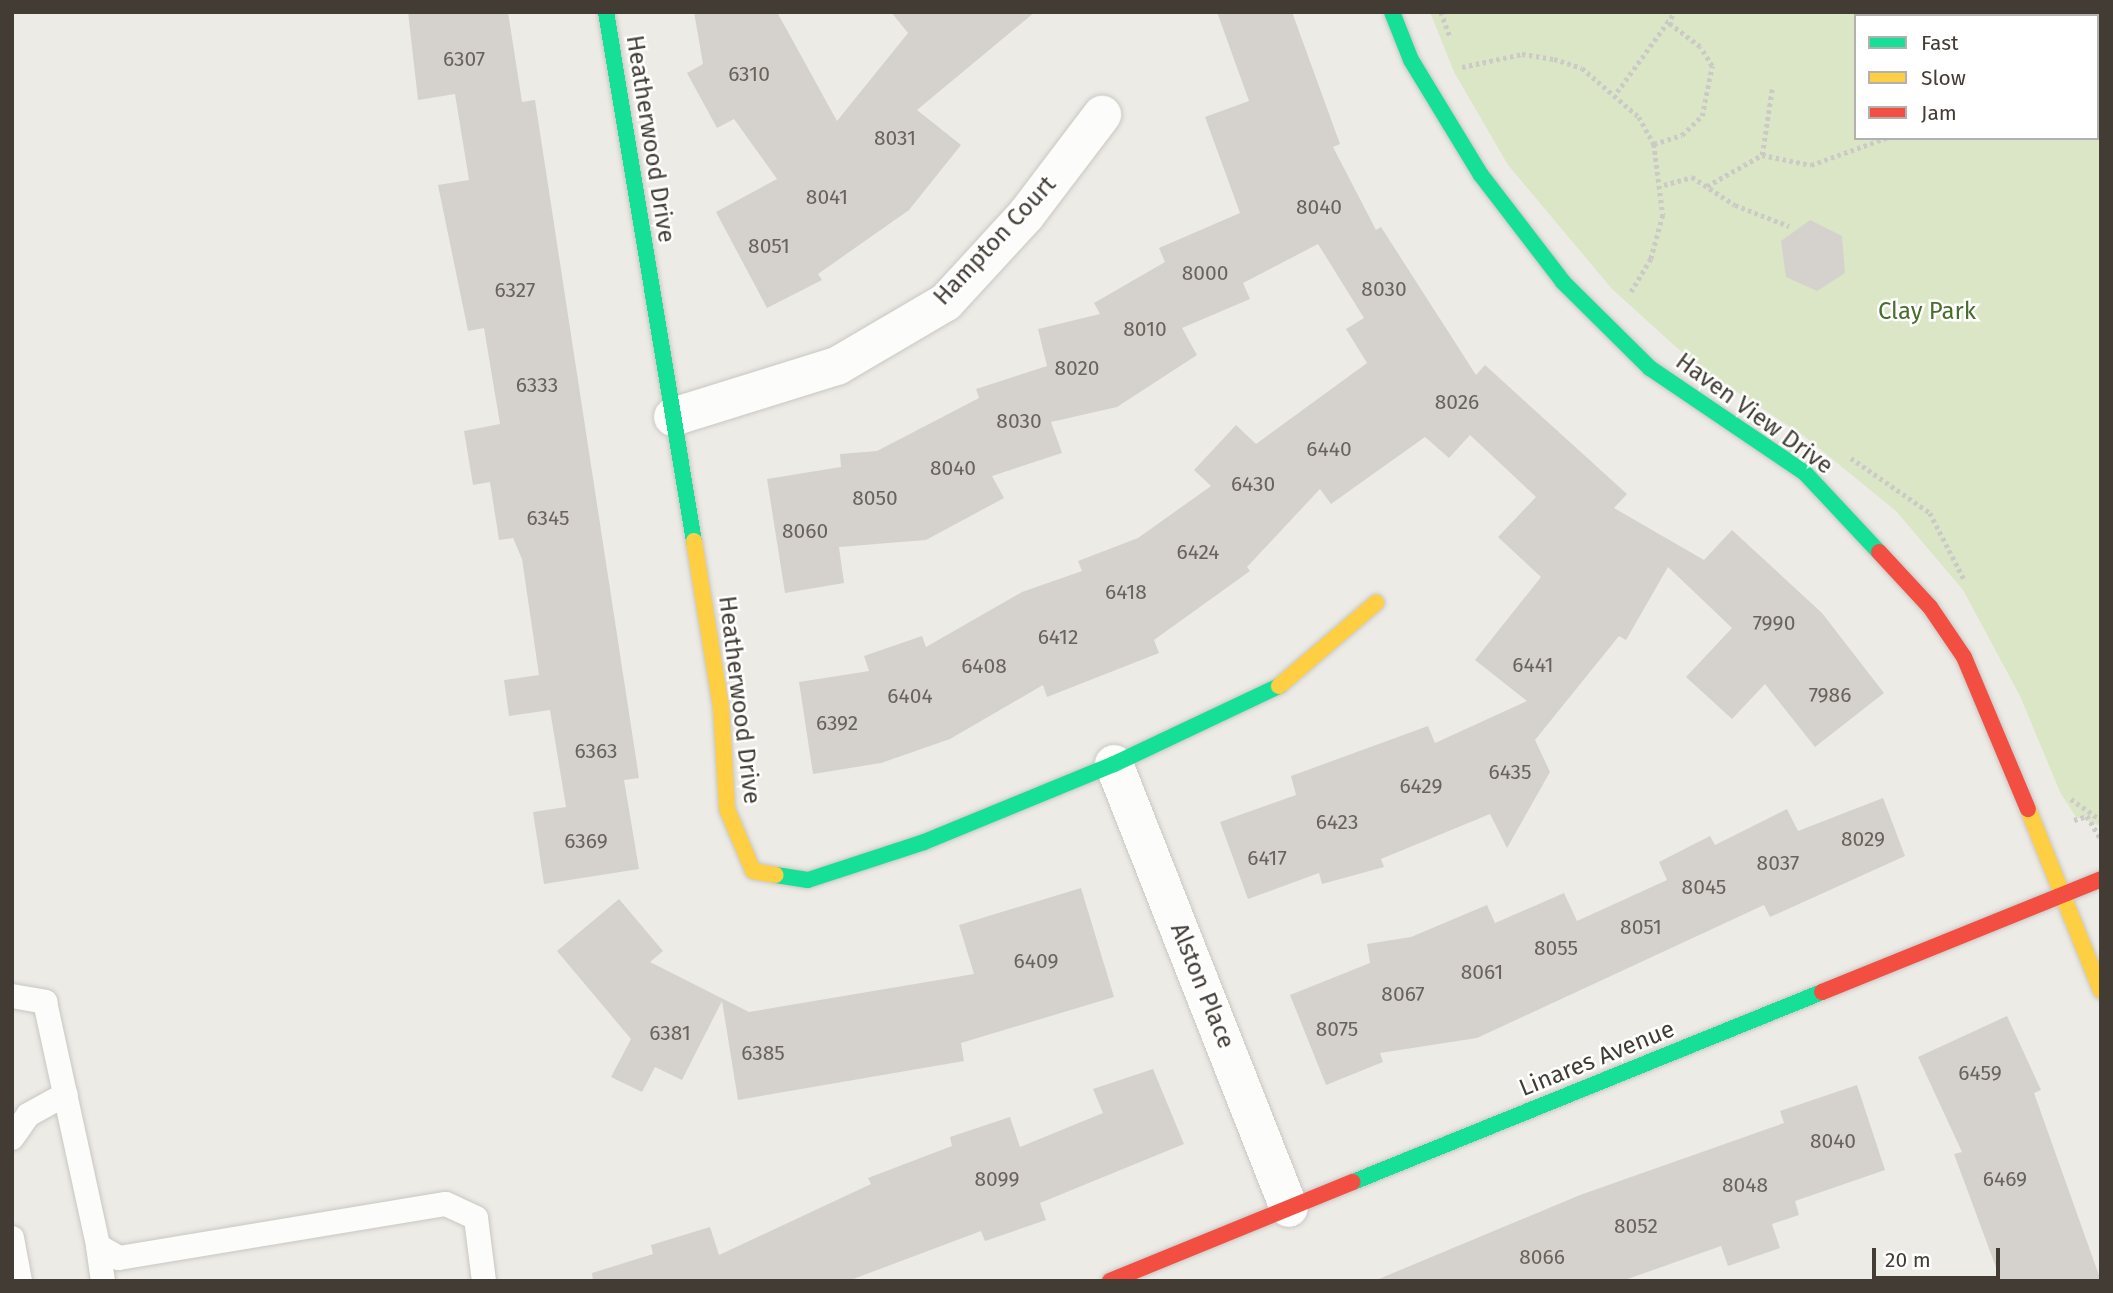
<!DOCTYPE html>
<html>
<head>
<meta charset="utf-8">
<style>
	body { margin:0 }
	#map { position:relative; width:2113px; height:1293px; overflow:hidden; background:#edebe6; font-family:"Fira Sans",sans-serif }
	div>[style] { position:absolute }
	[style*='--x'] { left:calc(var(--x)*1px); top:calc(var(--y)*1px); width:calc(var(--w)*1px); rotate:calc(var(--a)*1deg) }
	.green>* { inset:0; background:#dbe6c7 }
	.building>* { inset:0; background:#d5d2cd }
	.path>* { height:4.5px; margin-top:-2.25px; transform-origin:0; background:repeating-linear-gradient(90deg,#cbcac6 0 3.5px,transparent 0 7px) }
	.roads { filter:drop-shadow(0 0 2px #c9c7c2) drop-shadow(0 0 2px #c9c7c2) }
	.lane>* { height:24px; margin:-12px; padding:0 12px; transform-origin:12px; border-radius:12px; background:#fcfcfb }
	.street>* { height:38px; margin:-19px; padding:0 19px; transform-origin:19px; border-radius:19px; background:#fcfcfb }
	.fast>* { height:16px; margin:-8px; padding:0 8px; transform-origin:8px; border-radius:8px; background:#16e098 }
	.slow>* { height:16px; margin:-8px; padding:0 8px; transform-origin:8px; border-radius:8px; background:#ffcf43 }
	.jam>* { height:16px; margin:-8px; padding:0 8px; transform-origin:8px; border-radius:8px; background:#f24e42 }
	span { translate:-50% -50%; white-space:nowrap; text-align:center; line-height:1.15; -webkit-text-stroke:5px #fff; paint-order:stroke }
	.number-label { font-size:21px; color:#68635c }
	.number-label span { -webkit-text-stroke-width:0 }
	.street-label { font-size:24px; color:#423c34 }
	.park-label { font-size:24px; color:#476e2c }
	.frame { position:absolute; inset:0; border:14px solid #423c34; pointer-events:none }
	.legend { position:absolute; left:1854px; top:14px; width:245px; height:126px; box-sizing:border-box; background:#fff; border:2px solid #b3b1ae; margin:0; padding:9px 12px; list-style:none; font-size:21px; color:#423c34 }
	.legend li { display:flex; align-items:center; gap:14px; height:35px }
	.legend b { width:35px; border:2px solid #b3b1ae }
	.scale { position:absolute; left:1872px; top:1248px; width:128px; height:32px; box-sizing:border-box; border:4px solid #423c34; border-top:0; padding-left:9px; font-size:21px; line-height:24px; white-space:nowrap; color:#423c34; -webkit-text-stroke:5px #fff; paint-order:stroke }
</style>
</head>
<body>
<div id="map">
	<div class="green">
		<div style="clip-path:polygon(evenodd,1430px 12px,2101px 12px,2101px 826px,2076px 817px,2060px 792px,2020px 696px,1963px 590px,1896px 511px,1804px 436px,1697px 366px,1612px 289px,1508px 165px,1454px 72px,1430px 12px,1856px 16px,2097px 16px,2097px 138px,1856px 138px,1856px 16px)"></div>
	</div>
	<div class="building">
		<div style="clip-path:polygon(408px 12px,508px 12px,522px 102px,535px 100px,639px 778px,624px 780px,639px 869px,544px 884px,533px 812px,566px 807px,550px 710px,509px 716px,504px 680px,539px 675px,522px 559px,513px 538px,499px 540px,490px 482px,473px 485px,464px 431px,500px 424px,484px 328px,468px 331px,438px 185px,469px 180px,455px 94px,418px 100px)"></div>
		<div style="clip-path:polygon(694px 12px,777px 12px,837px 121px,908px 33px,891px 12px,1035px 12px,917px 110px,961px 145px,909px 210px,818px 274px,822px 280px,767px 308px,716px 212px,777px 179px,734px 119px,717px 128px,687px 73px,703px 64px)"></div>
		<div style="clip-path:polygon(1217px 12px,1292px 12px,1340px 144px,1333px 147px,1376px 230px,1381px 227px,1476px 375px,1485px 365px,1627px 494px,1614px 508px,1704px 560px,1732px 530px,1822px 613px,1884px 693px,1815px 747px,1765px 684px,1732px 719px,1686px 677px,1732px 628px,1668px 567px,1626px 640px,1619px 636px,1535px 740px,1550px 772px,1507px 848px,1490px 814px,1381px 859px,1384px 867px,1322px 884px,1319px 873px,1248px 899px,1220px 822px,1296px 795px,1291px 776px,1428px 726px,1435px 743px,1527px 701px,1475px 660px,1541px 577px,1498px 537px,1536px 497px,1470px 435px,1449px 458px,1425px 437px,1331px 504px,1320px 489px,1247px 567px,1250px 571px,1154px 640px,1159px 653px,1047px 697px,1043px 685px,950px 739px,881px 763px,813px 774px,799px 682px,869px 671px,864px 656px,922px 636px,926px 647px,1022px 592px,1082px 571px,1078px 561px,1138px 538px,1211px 486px,1194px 470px,1236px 425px,1256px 444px,1367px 363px,1346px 329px,1364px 318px,1318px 244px,1243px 283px,1250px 299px,1182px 328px,1197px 355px,1117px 407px,1051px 422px,1062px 453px,992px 476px,1004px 498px,926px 540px,839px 547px,844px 583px,785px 593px,767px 479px,841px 467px,840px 454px,877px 451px,979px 398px,976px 389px,1047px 366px,1038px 329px,1100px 314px,1094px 303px,1165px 262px,1159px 248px,1240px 213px,1205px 117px,1249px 101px)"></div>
		<div style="clip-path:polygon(1810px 220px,1842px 236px,1845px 273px,1817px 291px,1786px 277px,1781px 241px)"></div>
		<div style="clip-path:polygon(1883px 798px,1905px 856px,1770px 917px,1764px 905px,1477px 1038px,1380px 1053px,1383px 1062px,1326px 1085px,1290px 995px,1370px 963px,1367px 944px,1411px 937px,1487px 905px,1495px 923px,1564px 893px,1577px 921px,1667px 880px,1659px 862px,1710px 836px,1715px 845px,1787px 809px,1798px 831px)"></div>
		<div style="clip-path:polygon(1081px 888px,1114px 997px,961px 1043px,964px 1061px,738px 1100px,722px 1001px,682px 1080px,655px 1067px,642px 1092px,611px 1077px,631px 1039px,557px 951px,619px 899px,663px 951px,650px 962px,749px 1012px,974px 974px,959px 925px)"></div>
		<div style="clip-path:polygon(2007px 1016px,2041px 1090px,2034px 1093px,2101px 1281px,2001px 1281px,1954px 1154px,1962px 1152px,1918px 1057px)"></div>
		<div style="clip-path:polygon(1153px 1069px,1184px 1144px,1040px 1203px,1046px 1220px,985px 1241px,981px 1231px,848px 1281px,593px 1281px,592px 1273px,653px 1254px,651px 1245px,710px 1227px,719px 1255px,871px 1184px,868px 1178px,952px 1146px,950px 1137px,1010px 1117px,1020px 1147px,1103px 1113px,1093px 1089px)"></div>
		<div style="clip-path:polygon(1857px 1085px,1885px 1170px,1795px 1201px,1799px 1215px,1772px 1224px,1780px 1248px,1728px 1266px,1721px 1246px,1622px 1281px,1374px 1281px,1580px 1195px,1784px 1123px,1780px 1111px)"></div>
	</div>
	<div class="path">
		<div style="--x:1441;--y:12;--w:27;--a:70"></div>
		<div style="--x:1462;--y:67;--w:61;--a:-12.2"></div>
		<div style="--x:1522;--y:54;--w:32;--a:9"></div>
		<div style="--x:1554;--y:59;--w:29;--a:18"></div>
		<div style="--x:1582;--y:68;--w:75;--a:40.7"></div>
		<div style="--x:1639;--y:117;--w:31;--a:61"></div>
		<div style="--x:1654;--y:144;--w:72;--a:82.8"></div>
		<div style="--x:1663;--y:215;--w:46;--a:105.3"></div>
		<div style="--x:1651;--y:259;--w:39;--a:121"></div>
		<div style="--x:1617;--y:92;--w:99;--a:-54.1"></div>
		<div style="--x:1654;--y:144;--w:29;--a:-18"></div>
		<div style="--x:1682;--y:135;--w:28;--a:-44"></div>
		<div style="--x:1702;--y:116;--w:51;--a:-78.7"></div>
		<div style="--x:1712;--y:66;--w:22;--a:-122"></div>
		<div style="--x:1700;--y:47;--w:43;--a:-142.6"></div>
		<div style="--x:1762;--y:155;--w:50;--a:11.5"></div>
		<div style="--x:1811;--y:165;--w:80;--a:-19.8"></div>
		<div style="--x:1664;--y:185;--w:29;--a:-16"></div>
		<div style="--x:1692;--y:177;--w:51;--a:33.1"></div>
		<div style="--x:1735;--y:205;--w:58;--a:21.3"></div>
		<div style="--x:1707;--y:186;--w:63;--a:-29.4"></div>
		<div style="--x:1762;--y:155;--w:67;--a:-81.4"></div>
		<div style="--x:1851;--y:458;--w:96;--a:34.8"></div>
		<div style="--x:1930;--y:513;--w:76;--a:62.8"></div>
		<div style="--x:2071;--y:799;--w:37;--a:35"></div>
		<div style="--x:2074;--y:820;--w:14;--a:-17"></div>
		<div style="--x:2087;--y:816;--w:27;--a:59"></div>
	</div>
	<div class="roads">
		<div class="lane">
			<div style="--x:12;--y:996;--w:34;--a:10"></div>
			<div style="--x:45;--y:1002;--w:250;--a:77.7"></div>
			<div style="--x:98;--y:1246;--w:24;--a:30"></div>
			<div style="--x:119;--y:1258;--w:331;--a:-9.4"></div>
			<div style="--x:446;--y:1204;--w:33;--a:25"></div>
			<div style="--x:476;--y:1218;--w:64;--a:82.8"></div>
			<div style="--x:12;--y:1138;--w:28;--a:-55"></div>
			<div style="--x:28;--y:1115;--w:43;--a:-28.9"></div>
			<div style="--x:12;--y:1238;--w:44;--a:79.5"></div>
			<div style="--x:98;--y:1246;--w:35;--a:82"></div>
		</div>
		<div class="street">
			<div style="--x:673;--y:417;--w:172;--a:-17.3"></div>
			<div style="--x:837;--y:366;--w:126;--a:-30.4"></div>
			<div style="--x:946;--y:302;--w:118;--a:-47.4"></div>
			<div style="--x:1026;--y:215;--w:126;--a:-52.8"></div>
			<div style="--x:1114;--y:764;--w:477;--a:68.5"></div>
		</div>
		<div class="fast">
			<div style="--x:606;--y:12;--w:536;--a:80.56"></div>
			<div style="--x:1392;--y:12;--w:52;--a:68.4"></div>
			<div style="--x:1411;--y:60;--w:135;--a:58.7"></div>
			<div style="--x:1481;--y:175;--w:135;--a:52.5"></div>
			<div style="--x:1563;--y:282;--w:122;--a:44.7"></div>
			<div style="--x:1650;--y:368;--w:187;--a:34.1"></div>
			<div style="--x:1805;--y:473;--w:108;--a:46.9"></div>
			<div style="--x:776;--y:875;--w:32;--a:9"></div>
			<div style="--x:808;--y:880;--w:122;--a:-18.1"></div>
			<div style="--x:924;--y:842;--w:205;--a:-22.3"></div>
			<div style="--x:1114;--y:764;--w:183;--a:-25.3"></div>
			<div style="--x:1353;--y:1182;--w:506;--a:-22.05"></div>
		</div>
		<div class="slow">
			<div style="--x:694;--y:541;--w:168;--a:80.8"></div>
			<div style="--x:721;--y:707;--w:102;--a:86.6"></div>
			<div style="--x:727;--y:809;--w:67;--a:67.2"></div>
			<div style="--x:753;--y:871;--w:23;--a:10"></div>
			<div style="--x:1279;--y:686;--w:128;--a:-40.6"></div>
			<div style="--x:2028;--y:809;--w:196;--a:68.1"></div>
		</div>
		<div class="jam">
			<div style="--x:1879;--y:552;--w:75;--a:47.2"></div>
			<div style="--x:1930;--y:607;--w:60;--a:55.8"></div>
			<div style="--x:1964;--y:657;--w:165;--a:67.2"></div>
			<div style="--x:1822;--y:992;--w:301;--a:-22"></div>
			<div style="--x:1110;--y:1281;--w:262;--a:-22.2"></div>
		</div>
	</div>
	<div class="number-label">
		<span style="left:464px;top:59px">6307</span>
		<span style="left:749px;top:74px">6310</span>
		<span style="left:895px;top:138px">8031</span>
		<span style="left:827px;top:197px">8041</span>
		<span style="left:1319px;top:207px">8040</span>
		<span style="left:769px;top:246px">8051</span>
		<span style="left:1205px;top:273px">8000</span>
		<span style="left:1384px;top:289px">8030</span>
		<span style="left:515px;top:290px">6327</span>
		<span style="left:1145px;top:329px">8010</span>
		<span style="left:1077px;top:368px">8020</span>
		<span style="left:537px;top:385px">6333</span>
		<span style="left:1457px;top:402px">8026</span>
		<span style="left:1019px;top:421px">8030</span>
		<span style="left:1329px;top:449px">6440</span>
		<span style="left:953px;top:468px">8040</span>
		<span style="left:1253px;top:484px">6430</span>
		<span style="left:875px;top:498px">8050</span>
		<span style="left:548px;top:518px">6345</span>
		<span style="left:805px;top:531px">8060</span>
		<span style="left:1198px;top:552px">6424</span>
		<span style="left:1126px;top:592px">6418</span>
		<span style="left:1774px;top:623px">7990</span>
		<span style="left:1058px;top:637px">6412</span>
		<span style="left:1533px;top:665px">6441</span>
		<span style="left:984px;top:666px">6408</span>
		<span style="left:1830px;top:695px">7986</span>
		<span style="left:910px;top:696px">6404</span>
		<span style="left:837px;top:723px">6392</span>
		<span style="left:596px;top:751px">6363</span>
		<span style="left:1510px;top:772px">6435</span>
		<span style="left:1421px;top:786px">6429</span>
		<span style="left:1337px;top:822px">6423</span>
		<span style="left:1863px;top:839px">8029</span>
		<span style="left:586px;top:841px">6369</span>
		<span style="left:1267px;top:858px">6417</span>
		<span style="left:1778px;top:863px">8037</span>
		<span style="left:1704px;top:887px">8045</span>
		<span style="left:1641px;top:927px">8051</span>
		<span style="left:1556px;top:948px">8055</span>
		<span style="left:1036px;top:961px">6409</span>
		<span style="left:1482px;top:972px">8061</span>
		<span style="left:1403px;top:994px">8067</span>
		<span style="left:1337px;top:1029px">8075</span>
		<span style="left:670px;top:1033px">6381</span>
		<span style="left:763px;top:1053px">6385</span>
		<span style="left:1980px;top:1073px">6459</span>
		<span style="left:1833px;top:1141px">8040</span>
		<span style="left:997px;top:1179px">8099</span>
		<span style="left:2005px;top:1179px">6469</span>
		<span style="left:1745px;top:1185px">8048</span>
		<span style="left:1636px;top:1226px">8052</span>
		<span style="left:1542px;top:1257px">8066</span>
	</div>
	<div class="street-label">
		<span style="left:650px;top:139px;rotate:81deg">Heatherwood Drive</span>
		<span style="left:995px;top:241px;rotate:-47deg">Hampton Court</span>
		<span style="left:1754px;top:414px;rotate:36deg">Haven View Drive</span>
		<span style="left:739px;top:700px;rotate:83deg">Heatherwood Drive</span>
		<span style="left:1202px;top:986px;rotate:68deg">Alston Place</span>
		<span style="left:1597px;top:1059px;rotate:-22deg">Linares Avenue</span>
	</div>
	<div class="park-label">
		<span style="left:1927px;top:312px">Clay Park</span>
	</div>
	<div class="frame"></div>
	<ul class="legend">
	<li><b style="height:9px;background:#16e098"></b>Fast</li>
	<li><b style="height:9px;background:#ffcf43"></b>Slow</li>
	<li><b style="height:9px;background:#f24e42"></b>Jam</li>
	</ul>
	<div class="scale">20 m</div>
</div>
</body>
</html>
